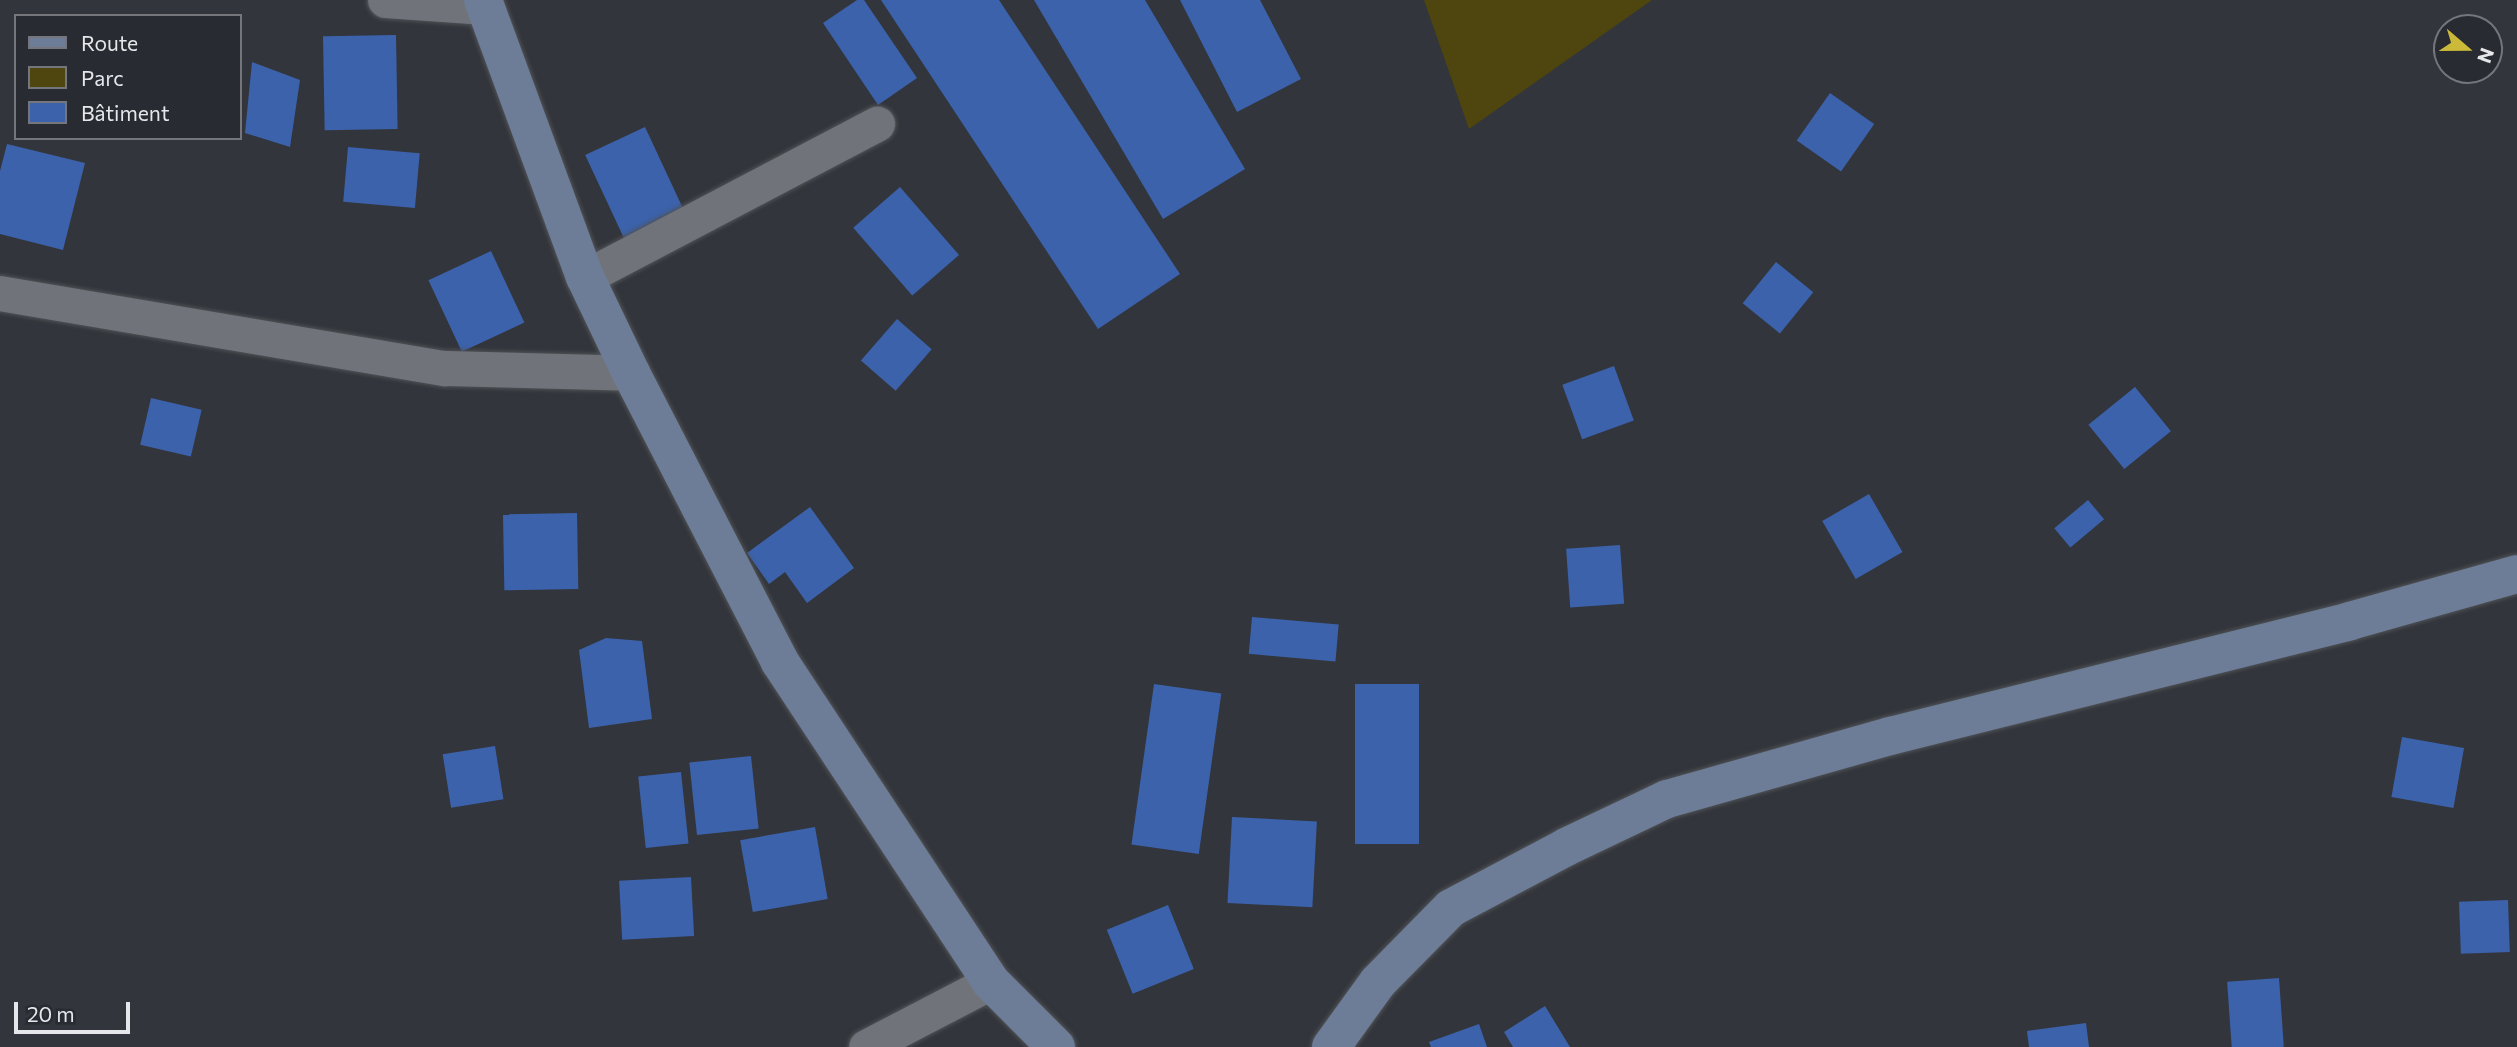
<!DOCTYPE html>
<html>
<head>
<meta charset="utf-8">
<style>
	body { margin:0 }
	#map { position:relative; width:2517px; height:1047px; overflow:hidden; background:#32353b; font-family:Commissioner,sans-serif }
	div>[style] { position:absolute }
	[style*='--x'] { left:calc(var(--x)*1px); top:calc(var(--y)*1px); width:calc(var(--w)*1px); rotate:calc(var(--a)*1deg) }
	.green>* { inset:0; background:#4e460e }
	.building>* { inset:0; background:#3c62ab; transform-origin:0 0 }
	.roads { filter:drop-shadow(0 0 2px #4f5256) drop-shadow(0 0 2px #4f5256) }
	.street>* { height:35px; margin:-17.5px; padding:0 17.5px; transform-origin:17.5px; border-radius:17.5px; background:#70747a }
	.secondary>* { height:38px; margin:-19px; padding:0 19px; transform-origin:19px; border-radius:19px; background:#6d7c97 }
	span { translate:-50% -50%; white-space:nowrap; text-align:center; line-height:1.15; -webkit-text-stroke:7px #282b31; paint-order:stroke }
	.legend { position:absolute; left:14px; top:14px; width:228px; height:126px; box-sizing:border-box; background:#282b31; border:2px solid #74767b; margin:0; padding:9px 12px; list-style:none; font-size:21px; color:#e5e7eb }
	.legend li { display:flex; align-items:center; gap:14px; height:35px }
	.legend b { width:35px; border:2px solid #74767b }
	.north { position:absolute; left:2433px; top:14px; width:70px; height:70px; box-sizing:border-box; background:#282b31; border:2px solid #74767b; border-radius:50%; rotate:110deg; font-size:19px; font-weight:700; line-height:28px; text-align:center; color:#e5e7eb }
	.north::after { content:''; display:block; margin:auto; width:24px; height:32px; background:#cbba39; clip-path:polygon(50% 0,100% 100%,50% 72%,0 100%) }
	.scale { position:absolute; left:14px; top:1002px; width:116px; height:32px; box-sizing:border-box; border:4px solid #e5e7eb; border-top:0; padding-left:9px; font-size:21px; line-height:24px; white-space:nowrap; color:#e5e7eb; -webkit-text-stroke:5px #282b31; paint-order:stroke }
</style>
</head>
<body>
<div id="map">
	<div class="green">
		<div style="clip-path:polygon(1424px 0,1652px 0,1469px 129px)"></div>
	</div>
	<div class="building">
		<div style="clip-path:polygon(857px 0,864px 0,917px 78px,878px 105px,823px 23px)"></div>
		<div style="clip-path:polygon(881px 0,999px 0,1180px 274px,1098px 329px)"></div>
		<div style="clip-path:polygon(1034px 0,1145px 0,1245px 169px,1163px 219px)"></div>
		<div style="clip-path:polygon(1180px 0,1260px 0,1301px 79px,1237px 112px)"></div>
		<div style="left:396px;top:35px;width:94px;height:73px;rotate:89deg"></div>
		<div style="clip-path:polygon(252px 62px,300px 80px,290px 147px,245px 133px)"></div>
		<div style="left:1830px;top:93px;width:54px;height:58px;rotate:35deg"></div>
		<div style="left:645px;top:127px;width:93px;height:66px;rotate:65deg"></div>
		<div style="clip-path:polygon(7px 144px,85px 163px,63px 250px,0 234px,0 171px)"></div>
		<div style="left:348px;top:147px;width:72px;height:55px;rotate:5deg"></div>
		<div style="left:900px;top:187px;width:90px;height:62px;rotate:49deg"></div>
		<div style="left:491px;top:251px;width:79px;height:69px;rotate:65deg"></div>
		<div style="left:1776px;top:262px;width:48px;height:53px;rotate:39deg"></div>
		<div style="left:897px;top:319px;width:46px;height:55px;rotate:41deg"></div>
		<div style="left:1614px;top:366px;width:58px;height:55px;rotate:70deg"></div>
		<div style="left:2135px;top:387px;width:57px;height:60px;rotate:51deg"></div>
		<div style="left:151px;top:398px;width:52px;height:48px;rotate:13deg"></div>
		<div style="left:1869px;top:494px;width:67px;height:54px;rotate:60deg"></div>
		<div style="left:2088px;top:500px;width:25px;height:44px;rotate:50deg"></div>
		<div style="clip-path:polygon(810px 507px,854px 568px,807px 603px,785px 572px,769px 584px,747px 553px)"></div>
		<div style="left:577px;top:513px;width:76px;height:74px;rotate:89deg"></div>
		<div style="left:1620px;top:545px;width:59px;height:54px;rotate:86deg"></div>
		<div style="left:1252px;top:617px;width:87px;height:37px;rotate:5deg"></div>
		<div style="clip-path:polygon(606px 638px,642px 641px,652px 719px,589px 728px,579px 650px)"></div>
		<div style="left:1154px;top:684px;width:68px;height:162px;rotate:8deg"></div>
		<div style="left:1355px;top:684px;width:64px;height:160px"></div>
		<div style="left:2402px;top:737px;width:63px;height:61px;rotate:10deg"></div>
		<div style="left:495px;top:746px;width:54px;height:53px;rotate:81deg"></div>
		<div style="left:751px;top:756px;width:73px;height:62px;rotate:84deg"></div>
		<div style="left:681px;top:772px;width:72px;height:43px;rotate:84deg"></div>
		<div style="left:1232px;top:817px;width:85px;height:86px;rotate:3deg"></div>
		<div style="left:815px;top:827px;width:73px;height:76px;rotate:80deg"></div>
		<div style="left:691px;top:877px;width:59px;height:72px;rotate:87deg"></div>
		<div style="left:2508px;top:900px;width:52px;height:49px;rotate:88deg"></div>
		<div style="left:1168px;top:905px;width:69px;height:66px;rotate:68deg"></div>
		<div style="left:2279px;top:978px;width:69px;height:52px;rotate:86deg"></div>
		<div style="clip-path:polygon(1545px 1006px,1570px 1047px,1513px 1047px,1504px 1032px)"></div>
		<div style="clip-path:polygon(2086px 1023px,2089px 1047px,2029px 1047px,2027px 1031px)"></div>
		<div style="clip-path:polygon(1479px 1024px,1487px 1047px,1431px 1047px,1429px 1042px)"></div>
	</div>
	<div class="roads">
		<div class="street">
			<div style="--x:385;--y:0;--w:101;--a:4"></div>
			<div style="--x:585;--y:277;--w:330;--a:-27.7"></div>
			<div style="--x:0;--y:293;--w:451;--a:9.6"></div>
			<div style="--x:445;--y:368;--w:186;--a:1.5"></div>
			<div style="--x:866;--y:1047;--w:141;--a:-27.5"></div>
		</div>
		<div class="secondary">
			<div style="--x:483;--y:0;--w:295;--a:69.8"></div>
			<div style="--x:585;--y:277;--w:106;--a:64.4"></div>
			<div style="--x:631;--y:373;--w:325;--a:62.7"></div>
			<div style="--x:780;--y:662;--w:383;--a:56.6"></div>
			<div style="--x:991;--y:982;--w:92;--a:45"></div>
			<div style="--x:1331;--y:1047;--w:80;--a:-54.1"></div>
			<div style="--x:1378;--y:982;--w:104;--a:-45.4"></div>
			<div style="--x:1451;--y:908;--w:130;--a:-27.9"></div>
			<div style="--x:1566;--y:847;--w:112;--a:-25.4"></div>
			<div style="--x:1667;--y:799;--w:232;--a:-15.8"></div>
			<div style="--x:1890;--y:736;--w:474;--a:-14"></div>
			<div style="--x:2350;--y:621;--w:173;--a:-15.7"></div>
		</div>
	</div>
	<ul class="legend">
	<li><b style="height:9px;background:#6d7c97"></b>Route</li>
	<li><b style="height:19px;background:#4e460e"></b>Parc</li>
	<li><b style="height:19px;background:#3c62ab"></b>Bâtiment</li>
	</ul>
	<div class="north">N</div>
	<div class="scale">20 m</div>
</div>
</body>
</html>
